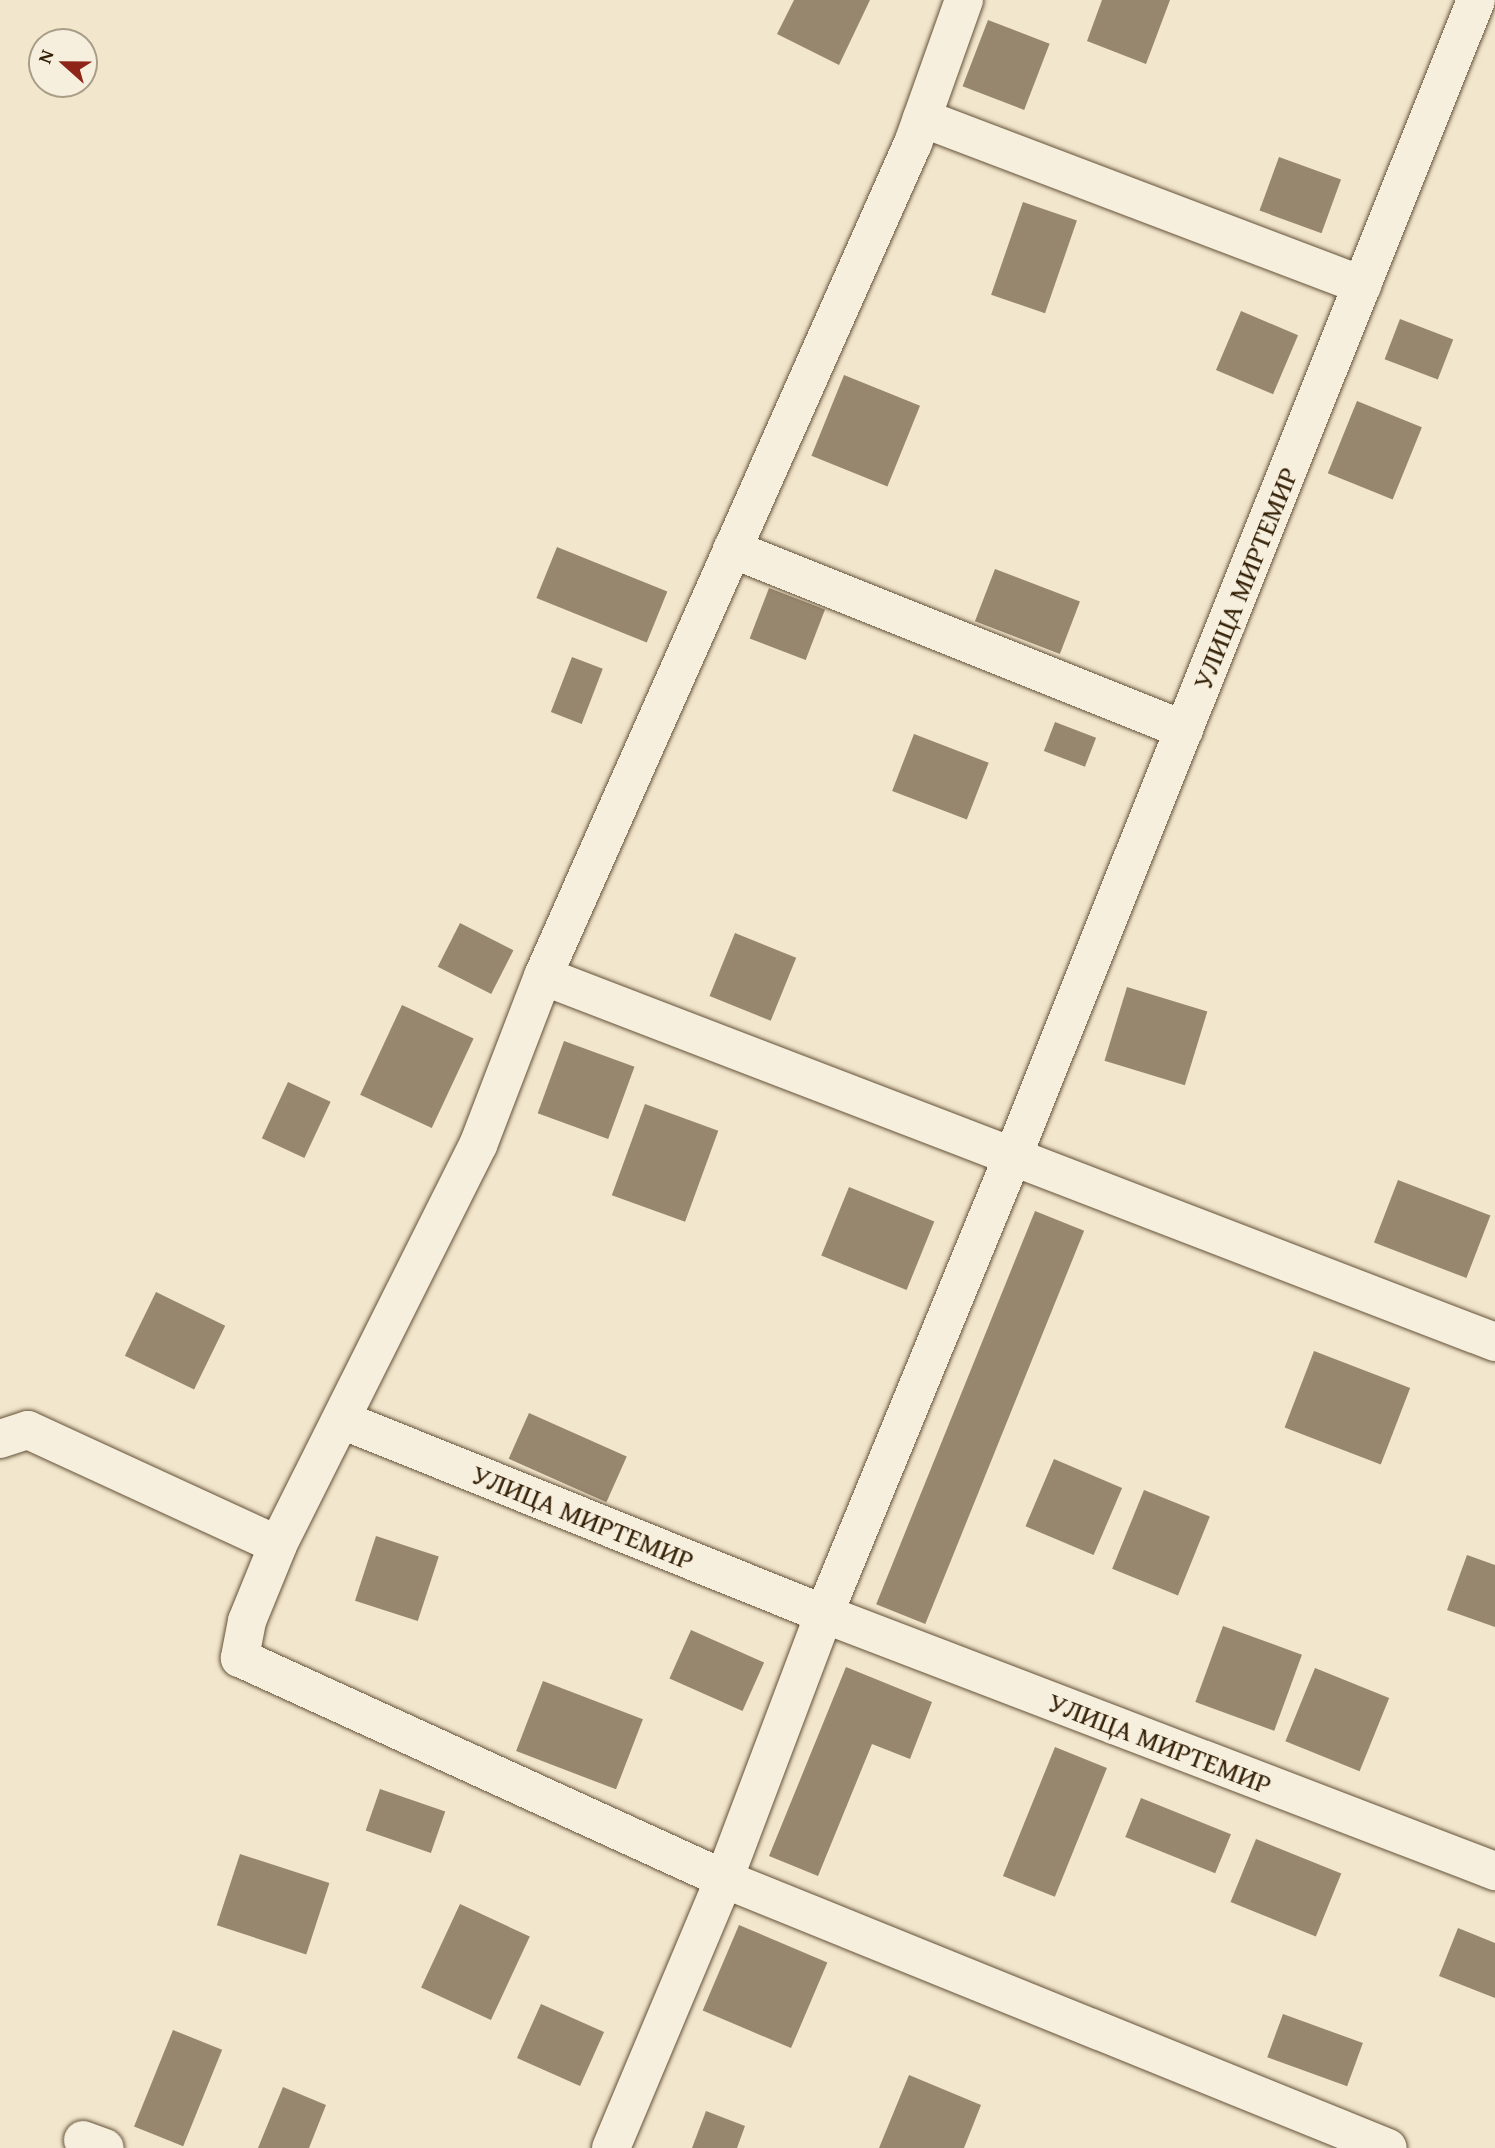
<!DOCTYPE html>
<html>
<head>
<meta charset="utf-8">
<style>
	body { margin:0 }
	#map { position:relative; width:1495px; height:2148px; overflow:hidden; background:#f2e6cd; font-family:"Gentium Book Plus",serif }
	div>[style] { position:absolute }
	[style*='--x'] { left:calc(var(--x)*1px); top:calc(var(--y)*1px); width:calc(var(--w)*1px); rotate:calc(var(--a)*1deg) }
	.building>* { inset:0; background:#97876e; transform-origin:0 0 }
	.roads { filter:drop-shadow(0 0 2px #645238) drop-shadow(0 0 2px #645238) }
	.street>* { height:38px; margin:-19px; padding:0 19px; transform-origin:19px; border-radius:19px; background:#f7efde }
	span { translate:-50% -50%; white-space:nowrap; text-align:center; line-height:1.15; -webkit-text-stroke:7px #f7efde; paint-order:stroke }
	.street-label { font-size:28px; color:#342107 }
	.north { position:absolute; left:28px; top:28px; width:70px; height:70px; box-sizing:border-box; background:#f7efde; border:2px solid #a99d88; border-radius:50%; rotate:291deg; font-size:19px; font-weight:700; line-height:28px; text-align:center; color:#342107 }
	.north::after { content:''; display:block; margin:auto; width:24px; height:32px; background:#8f2418; clip-path:polygon(50% 0,100% 100%,50% 72%,0 100%) }
</style>
</head>
<body>
<div id="map">
	<div class="building">
		<div style="clip-path:polygon(794px 0,870px 0,839px 65px,777px 34px)"></div>
		<div style="clip-path:polygon(1102px 0,1170px 0,1146px 64px,1087px 41px)"></div>
		<div style="left:988px;top:20px;width:66px;height:71px;rotate:21deg"></div>
		<div style="left:1279px;top:157px;width:66px;height:57px;rotate:20deg"></div>
		<div style="left:1023px;top:202px;width:57px;height:98px;rotate:19deg"></div>
		<div style="left:1241px;top:311px;width:62px;height:64px;rotate:23deg"></div>
		<div style="left:1400px;top:319px;width:57px;height:43px;rotate:21deg"></div>
		<div style="left:844px;top:375px;width:82px;height:87px;rotate:22deg"></div>
		<div style="left:1357px;top:401px;width:70px;height:78px;rotate:22deg"></div>
		<div style="left:557px;top:547px;width:119px;height:55px;rotate:22deg"></div>
		<div style="left:995px;top:569px;width:91px;height:56px;rotate:21deg"></div>
		<div style="left:769px;top:588px;width:60px;height:54px;rotate:21deg"></div>
		<div style="left:572px;top:657px;width:33px;height:59px;rotate:21deg"></div>
		<div style="left:1055px;top:722px;width:44px;height:31px;rotate:21deg"></div>
		<div style="left:914px;top:734px;width:80px;height:61px;rotate:21deg"></div>
		<div style="left:460px;top:923px;width:60px;height:49px;rotate:27deg"></div>
		<div style="left:735px;top:933px;width:66px;height:68px;rotate:22deg"></div>
		<div style="left:1127px;top:987px;width:84px;height:77px;rotate:17deg"></div>
		<div style="left:402px;top:1005px;width:79px;height:99px;rotate:25deg"></div>
		<div style="left:564px;top:1041px;width:75px;height:77px;rotate:20deg"></div>
		<div style="left:288px;top:1082px;width:47px;height:62px;rotate:25deg"></div>
		<div style="left:645px;top:1104px;width:78px;height:97px;rotate:20deg"></div>
		<div style="left:1398px;top:1180px;width:99px;height:67px;rotate:21deg"></div>
		<div style="left:849px;top:1187px;width:92px;height:74px;rotate:22deg"></div>
		<div style="left:1035px;top:1211px;width:53px;height:424px;rotate:22deg"></div>
		<div style="left:156px;top:1292px;width:77px;height:71px;rotate:26deg"></div>
		<div style="left:1314px;top:1351px;width:103px;height:82px;rotate:21deg"></div>
		<div style="left:529px;top:1413px;width:107px;height:50px;rotate:24deg"></div>
		<div style="left:1054px;top:1459px;width:74px;height:73px;rotate:23deg"></div>
		<div style="left:1144px;top:1490px;width:71px;height:85px;rotate:22deg"></div>
		<div style="left:376px;top:1536px;width:66px;height:68px;rotate:18deg"></div>
		<div style="clip-path:polygon(1467px 1555px,1495px 1565px,1495px 1627px,1447px 1610px)"></div>
		<div style="left:1223px;top:1626px;width:84px;height:81px;rotate:20deg"></div>
		<div style="left:691px;top:1630px;width:80px;height:53px;rotate:24deg"></div>
		<div style="clip-path:polygon(846px 1667px,932px 1702px,910px 1759px,872px 1744px,818px 1876px,769px 1856px)"></div>
		<div style="left:1315px;top:1668px;width:80px;height:79px;rotate:22deg"></div>
		<div style="left:543px;top:1681px;width:107px;height:75px;rotate:21deg"></div>
		<div style="left:1055px;top:1747px;width:56px;height:139px;rotate:22deg"></div>
		<div style="left:380px;top:1789px;width:69px;height:44px;rotate:19deg"></div>
		<div style="left:1141px;top:1798px;width:97px;height:42px;rotate:22deg"></div>
		<div style="left:1256px;top:1839px;width:92px;height:68px;rotate:22deg"></div>
		<div style="left:240px;top:1854px;width:94px;height:75px;rotate:18deg"></div>
		<div style="left:460px;top:1904px;width:77px;height:92px;rotate:25deg"></div>
		<div style="left:739px;top:1925px;width:96px;height:93px;rotate:23deg"></div>
		<div style="clip-path:polygon(1458px 1928px,1495px 1943px,1495px 1998px,1439px 1976px)"></div>
		<div style="left:541px;top:2004px;width:69px;height:59px;rotate:24deg"></div>
		<div style="left:1283px;top:2014px;width:85px;height:46px;rotate:20deg"></div>
		<div style="left:173px;top:2030px;width:53px;height:104px;rotate:22deg"></div>
		<div style="clip-path:polygon(909px 2075px,981px 2105px,964px 2148px,879px 2148px)"></div>
		<div style="clip-path:polygon(283px 2087px,326px 2105px,309px 2148px,258px 2148px)"></div>
		<div style="clip-path:polygon(706px 2111px,745px 2126px,737px 2148px,692px 2148px)"></div>
	</div>
	<div class="roads">
		<div class="street">
			<div style="--x:964;--y:0;--w:152;--a:109.6"></div>
			<div style="--x:913;--y:143;--w:911;--a:113.95"></div>
			<div style="--x:543;--y:976;--w:181;--a:111"></div>
			<div style="--x:478;--y:1145;--w:447;--a:116.6"></div>
			<div style="--x:278;--y:1545;--w:82;--a:112.2"></div>
			<div style="--x:247;--y:1621;--w:38;--a:101"></div>
			<div style="--x:240;--y:1658;--w:532;--a:24.54"></div>
			<div style="--x:724;--y:1879;--w:716;--a:22.05"></div>
			<div style="--x:922;--y:118;--w:471;--a:20.8"></div>
			<div style="--x:732;--y:549;--w:487;--a:21.8"></div>
			<div style="--x:543;--y:976;--w:1020;--a:21.03"></div>
			<div style="--x:342;--y:1420;--w:520;--a:21.92"></div>
			<div style="--x:824;--y:1614;--w:719;--a:20.96"></div>
			<div style="--x:0;--y:1439;--w:29;--a:-18"></div>
			<div style="--x:28;--y:1430;--w:275;--a:24.7"></div>
			<div style="--x:83;--y:2140;--w:23;--a:20"></div>
			<div style="--x:611;--y:2148;--w:292;--a:-67.2"></div>
			<div style="--x:724;--y:1879;--w:283;--a:-69.3"></div>
			<div style="--x:824;--y:1614;--w:495;--a:-67.6"></div>
			<div style="--x:1013;--y:1156;--w:1245;--a:-68.17"></div>
		</div>
	</div>
	<div class="street-label">
		<span style="left:1245px;top:578px;rotate:-68deg">УЛИЦА МИРТЕМИР</span>
		<span style="left:583px;top:1517px;rotate:22deg">УЛИЦА МИРТЕМИР</span>
		<span style="left:1160px;top:1743px;rotate:21deg">УЛИЦА МИРТЕМИР</span>
	</div>
	<div class="north">N</div>
</div>
</body>
</html>
